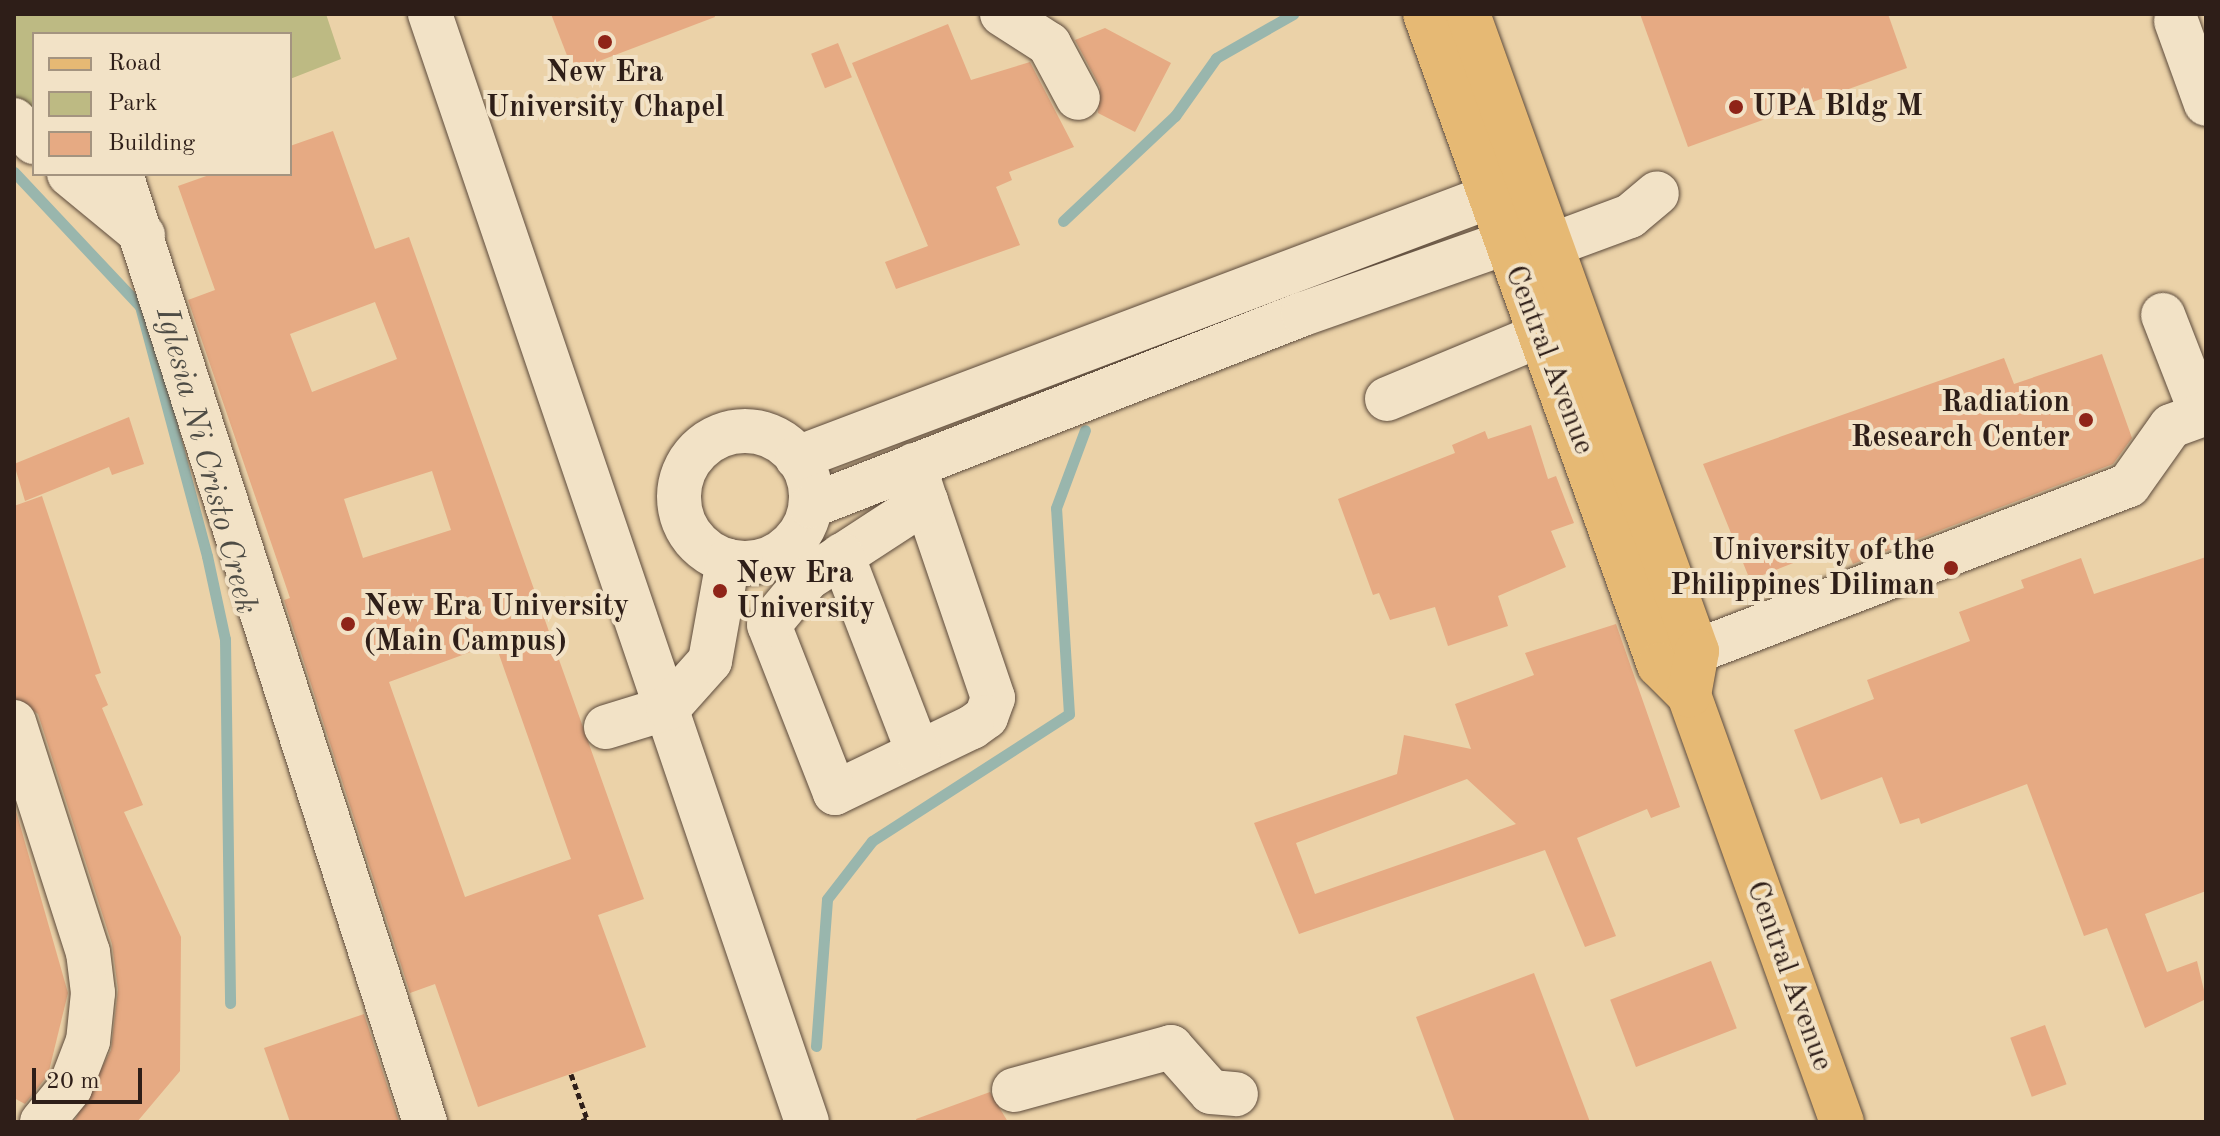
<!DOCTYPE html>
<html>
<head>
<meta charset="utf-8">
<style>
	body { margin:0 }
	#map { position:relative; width:2220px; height:1136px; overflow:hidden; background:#ebd2a8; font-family:"Old Standard TT",serif }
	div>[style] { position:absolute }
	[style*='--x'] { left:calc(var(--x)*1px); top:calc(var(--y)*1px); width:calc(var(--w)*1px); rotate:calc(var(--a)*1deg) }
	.green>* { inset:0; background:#bdba83 }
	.stream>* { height:11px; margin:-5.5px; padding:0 5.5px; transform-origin:5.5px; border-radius:5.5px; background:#99b6ad }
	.building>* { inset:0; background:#e6aa83; transform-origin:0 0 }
	.path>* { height:5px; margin-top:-2.5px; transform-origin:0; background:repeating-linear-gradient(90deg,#2e1e18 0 6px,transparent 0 10px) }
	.roads { filter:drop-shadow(0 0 2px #5d4b3c) drop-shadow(0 0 2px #5d4b3c) }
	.minor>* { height:44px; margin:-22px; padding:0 22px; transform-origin:22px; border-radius:22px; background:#f2e2c6 }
	.minor>.ring { margin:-22px; padding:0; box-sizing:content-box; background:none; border:44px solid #f2e2c6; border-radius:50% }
	.major>* { height:44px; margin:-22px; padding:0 22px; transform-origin:22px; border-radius:22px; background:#e6b974 }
	.dots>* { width:22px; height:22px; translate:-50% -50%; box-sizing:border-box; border:4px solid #f2e2c6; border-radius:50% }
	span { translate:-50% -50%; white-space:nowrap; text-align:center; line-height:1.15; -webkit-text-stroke:8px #f2e2c6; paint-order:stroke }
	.poi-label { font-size:30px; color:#2e1e18; font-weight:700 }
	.left { translate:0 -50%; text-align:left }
	.right { translate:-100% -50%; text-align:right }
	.street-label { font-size:30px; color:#2e1e18 }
	.water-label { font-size:32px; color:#4e4c45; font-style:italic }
	.frame { position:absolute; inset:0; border:16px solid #2e1e18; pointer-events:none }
	.legend { position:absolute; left:32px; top:32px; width:260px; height:144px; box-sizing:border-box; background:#f2e2c6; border:2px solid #a49480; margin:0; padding:10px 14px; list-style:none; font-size:24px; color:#2e1e18 }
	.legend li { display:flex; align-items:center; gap:16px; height:40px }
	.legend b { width:40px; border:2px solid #a49480 }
	.scale { position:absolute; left:32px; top:1068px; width:110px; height:36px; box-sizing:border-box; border:4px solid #2e1e18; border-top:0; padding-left:10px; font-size:24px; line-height:28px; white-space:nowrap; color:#2e1e18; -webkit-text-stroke:6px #f2e2c6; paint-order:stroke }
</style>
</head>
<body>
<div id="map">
	<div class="green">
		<div style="clip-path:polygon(14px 14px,326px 14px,341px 59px,290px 79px,290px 34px,34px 34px,34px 127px,14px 127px)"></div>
	</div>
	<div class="stream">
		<div style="--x:14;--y:172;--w:184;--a:46.8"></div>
		<div style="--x:140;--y:306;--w:259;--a:75"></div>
		<div style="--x:207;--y:556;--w:85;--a:77.8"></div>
		<div style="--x:225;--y:639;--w:364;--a:89.2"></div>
		<div style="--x:1063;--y:221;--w:154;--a:-43.2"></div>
		<div style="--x:1175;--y:116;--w:71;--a:-54.7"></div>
		<div style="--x:1216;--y:58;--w:89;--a:-29.7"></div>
		<div style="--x:816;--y:1046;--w:147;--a:-85.7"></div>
		<div style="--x:827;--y:899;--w:73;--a:-52.2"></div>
		<div style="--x:872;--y:841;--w:234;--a:-32.8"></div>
		<div style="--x:1069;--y:714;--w:206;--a:-93.6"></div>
		<div style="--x:1056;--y:508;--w:83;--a:-69.6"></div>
	</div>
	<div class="building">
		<div style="clip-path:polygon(551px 14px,714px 14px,715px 17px,573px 71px)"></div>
		<div style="clip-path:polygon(1640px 14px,1888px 14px,1907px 68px,1688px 147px)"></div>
		<div style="clip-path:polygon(948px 24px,971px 80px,1030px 62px,1074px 147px,1009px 172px,1012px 180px,996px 187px,1020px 245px,896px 289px,885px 262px,928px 246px,852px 63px)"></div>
		<div style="clip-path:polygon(1105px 28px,1171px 63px,1135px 132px,1098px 113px,1100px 87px,1075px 40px)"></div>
		<div style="left:838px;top:43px;width:37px;height:29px;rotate:68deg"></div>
		<div style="clip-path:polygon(evenodd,333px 131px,375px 249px,409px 237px,644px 899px,598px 915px,646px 1047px,478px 1107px,435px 984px,410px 993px,284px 600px,290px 598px,188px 300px,215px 290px,178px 186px,212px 174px,290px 174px,290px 146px,333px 131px,375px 302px,397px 359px,312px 392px,290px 334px,375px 302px,333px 131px,432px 471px,451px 530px,363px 558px,344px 499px,432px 471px,333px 131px,495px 643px,571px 859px,465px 897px,389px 682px,495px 643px)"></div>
		<div style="clip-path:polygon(2102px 354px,2132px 438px,2113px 464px,1853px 564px,1844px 543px,1750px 580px,1703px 464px,2004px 358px,2014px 384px)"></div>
		<div style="clip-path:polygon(129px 417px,144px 464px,112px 475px,109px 467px,25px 501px,14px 464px)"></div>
		<div style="clip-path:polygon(1531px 425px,1548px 479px,1556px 476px,1574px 523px,1551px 531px,1566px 567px,1498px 596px,1508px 626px,1448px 646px,1435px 607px,1390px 620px,1379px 593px,1373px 595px,1338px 499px,1455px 453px,1452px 445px,1485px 431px,1488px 439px)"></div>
		<div style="clip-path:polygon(42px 496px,101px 673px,95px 675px,108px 705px,102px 708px,143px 805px,124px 812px,181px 937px,180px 1071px,137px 1122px,74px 1122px,111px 1050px,118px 990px,112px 944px,38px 714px,14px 698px,14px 506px)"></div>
		<div style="clip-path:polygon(2206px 557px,2206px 891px,2145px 914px,2167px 972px,2197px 961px,2206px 999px,2145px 1028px,2107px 928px,2084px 936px,2027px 784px,1921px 824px,1919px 818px,1900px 824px,1882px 777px,1821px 800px,1794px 730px,1874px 699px,1867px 680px,1970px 641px,1959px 612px,2024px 588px,2021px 580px,2081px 558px,2094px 594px)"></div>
		<div style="clip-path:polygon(evenodd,1616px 624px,1680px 807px,1651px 818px,1647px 809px,1577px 838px,1616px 936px,1585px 947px,1545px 850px,1299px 934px,1254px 823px,1397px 774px,1404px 735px,1471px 749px,1455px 704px,1534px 675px,1525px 653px,1616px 624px,1467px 779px,1516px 824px,1315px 894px,1296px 843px,1467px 779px)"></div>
		<div style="clip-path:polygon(14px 804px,68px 993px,48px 1075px,25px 1104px,14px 1098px)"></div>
		<div style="left:1711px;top:961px;width:72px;height:108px;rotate:69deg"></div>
		<div style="clip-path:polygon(1534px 973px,1590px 1122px,1455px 1122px,1416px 1017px)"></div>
		<div style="clip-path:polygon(364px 1014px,399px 1122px,290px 1122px,264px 1048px)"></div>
		<div style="left:2045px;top:1025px;width:63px;height:37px;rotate:70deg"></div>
		<div style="clip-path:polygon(990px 1092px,1008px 1122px,917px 1122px,916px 1119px)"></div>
	</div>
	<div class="path">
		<div style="--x:571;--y:1074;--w:48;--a:70.4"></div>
		<div style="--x:587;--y:1119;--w:9;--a:159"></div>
	</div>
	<div class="roads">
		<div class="minor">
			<div style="--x:430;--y:14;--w:1170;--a:71.21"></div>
			<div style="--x:1002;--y:14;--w:56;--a:32.6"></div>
			<div style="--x:1049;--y:44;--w:61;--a:61.8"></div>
			<div style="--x:2176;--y:21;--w:88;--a:70.1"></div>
			<div style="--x:14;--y:120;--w:30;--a:48"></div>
			<div style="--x:69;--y:174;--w:96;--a:39.5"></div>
			<div style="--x:121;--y:174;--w:996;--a:72.22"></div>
			<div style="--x:1552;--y:245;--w:83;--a:-20.4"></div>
			<div style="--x:1630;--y:216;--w:35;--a:-40"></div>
			<div style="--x:2163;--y:315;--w:107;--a:68.7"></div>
			<div style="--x:1387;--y:399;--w:151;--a:-22.6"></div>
			<div class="ring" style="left:679px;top:431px;width:88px;height:88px"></div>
			<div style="--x:797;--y:458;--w:779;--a:-20.67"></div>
			<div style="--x:914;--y:465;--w:38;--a:72"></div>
			<div style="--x:926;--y:501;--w:208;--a:71.2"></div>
			<div style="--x:993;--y:698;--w:20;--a:110"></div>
			<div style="--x:986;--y:717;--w:17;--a:144"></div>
			<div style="--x:972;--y:727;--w:152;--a:154.3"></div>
			<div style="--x:835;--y:793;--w:180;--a:-111.4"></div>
			<div style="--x:769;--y:625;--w:61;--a:-50.3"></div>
			<div style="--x:808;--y:578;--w:141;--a:-33.1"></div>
			<div style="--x:811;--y:506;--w:528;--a:-21.32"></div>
			<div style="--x:1303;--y:314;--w:256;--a:-19.4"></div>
			<div style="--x:842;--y:555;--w:211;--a:68.9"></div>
			<div style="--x:1663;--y:664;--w:499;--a:-21"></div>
			<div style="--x:2129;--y:485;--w:72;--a:-54.6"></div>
			<div style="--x:2171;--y:426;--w:37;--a:-20"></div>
			<div style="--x:14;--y:722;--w:242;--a:72.2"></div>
			<div style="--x:88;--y:952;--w:41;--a:83"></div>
			<div style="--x:93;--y:993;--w:48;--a:95.9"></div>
			<div style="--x:88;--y:1041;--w:50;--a:111"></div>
			<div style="--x:70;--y:1088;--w:44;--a:129.5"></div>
			<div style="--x:606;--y:727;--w:65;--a:-17"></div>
			<div style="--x:668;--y:708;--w:63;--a:-48.2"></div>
			<div style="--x:710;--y:661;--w:102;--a:-79.8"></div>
			<div style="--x:1014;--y:1090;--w:163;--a:-15.3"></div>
			<div style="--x:1171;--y:1047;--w:60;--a:48.4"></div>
			<div style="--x:1211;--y:1092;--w:25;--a:5"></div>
		</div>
		<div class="major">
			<div style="--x:1425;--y:14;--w:692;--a:70.23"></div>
			<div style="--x:1659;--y:665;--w:42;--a:45"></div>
			<div style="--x:1689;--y:695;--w:454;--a:70.3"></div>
			<div style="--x:1468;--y:14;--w:677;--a:70.23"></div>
			<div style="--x:1697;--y:651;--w:45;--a:100.3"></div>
		</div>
	</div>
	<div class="dots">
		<div style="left:605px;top:42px;background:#8f2418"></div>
		<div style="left:1736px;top:107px;background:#8f2418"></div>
		<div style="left:2086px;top:420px;background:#8f2418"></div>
		<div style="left:1951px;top:568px;background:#8f2418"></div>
		<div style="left:720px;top:591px;background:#8f2418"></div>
		<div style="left:348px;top:624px;background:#8f2418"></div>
	</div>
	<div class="poi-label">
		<span style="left:605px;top:90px">New Era<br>University Chapel</span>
		<span class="left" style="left:1752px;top:107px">UPA Bldg M</span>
		<span class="right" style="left:2070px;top:420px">Radiation<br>Research Center</span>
		<span class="right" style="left:1935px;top:568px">University of the<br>Philippines Diliman</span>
		<span class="left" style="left:736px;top:591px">New Era<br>University</span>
		<span class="left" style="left:364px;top:624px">New Era University<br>(Main Campus)</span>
	</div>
	<div class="street-label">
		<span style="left:1549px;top:360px;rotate:69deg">Central Avenue</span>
		<span style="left:1789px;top:976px;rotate:70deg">Central Avenue</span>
	</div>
	<div class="water-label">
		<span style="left:205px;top:461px;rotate:75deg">Iglesia Ni Cristo Creek</span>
	</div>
	<div class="frame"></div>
	<ul class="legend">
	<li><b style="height:10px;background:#e6b974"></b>Road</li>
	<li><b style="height:22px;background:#bdba83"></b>Park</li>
	<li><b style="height:22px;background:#e6aa83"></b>Building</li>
	</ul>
	<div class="scale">20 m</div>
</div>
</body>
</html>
